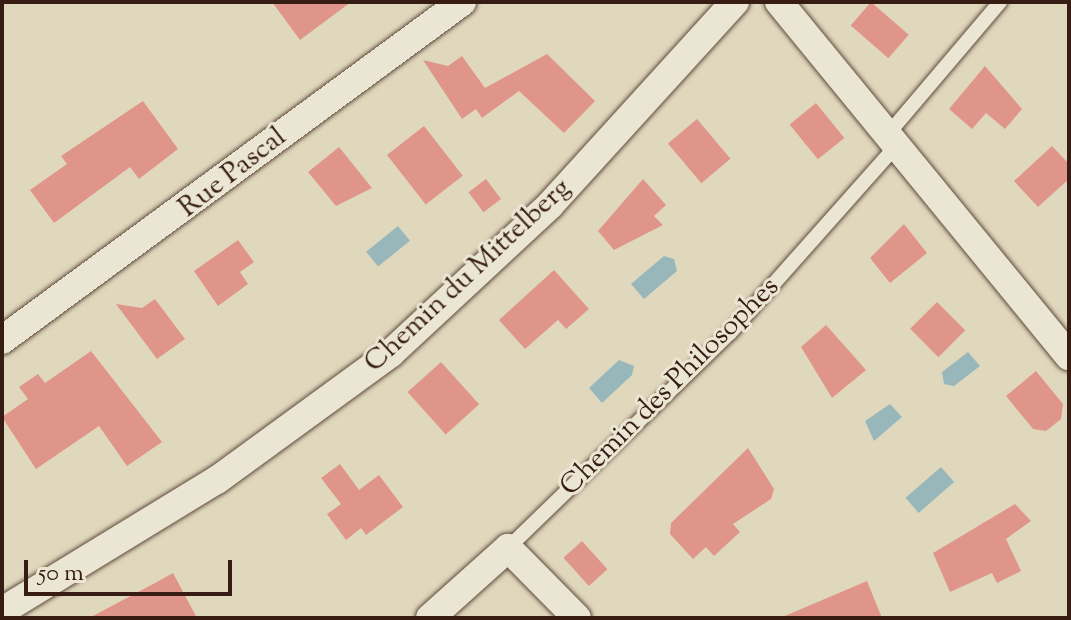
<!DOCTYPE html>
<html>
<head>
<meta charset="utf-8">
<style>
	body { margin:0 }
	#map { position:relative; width:1071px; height:620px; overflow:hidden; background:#e0d8bd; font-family:"Sorts Mill Goudy",serif }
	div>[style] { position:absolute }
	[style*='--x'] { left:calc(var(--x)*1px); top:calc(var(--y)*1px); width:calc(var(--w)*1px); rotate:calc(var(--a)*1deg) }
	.water>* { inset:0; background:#98b7bb; transform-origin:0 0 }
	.building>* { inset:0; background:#e0958b; transform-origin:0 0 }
	.roads { filter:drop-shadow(0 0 2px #604b3e) drop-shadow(0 0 2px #604b3e) }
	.service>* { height:14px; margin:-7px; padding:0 7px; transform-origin:7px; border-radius:7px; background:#ebe6d4 }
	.minor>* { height:28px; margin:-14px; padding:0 14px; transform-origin:14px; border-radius:14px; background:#ebe6d4 }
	span { translate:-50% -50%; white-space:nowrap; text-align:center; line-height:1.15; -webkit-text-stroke:6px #ebe6d4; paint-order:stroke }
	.street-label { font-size:28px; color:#361c13 }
	.frame { position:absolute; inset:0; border:4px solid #361c13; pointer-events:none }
	.scale { position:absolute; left:24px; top:560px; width:208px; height:36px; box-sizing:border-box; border:4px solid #361c13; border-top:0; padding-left:10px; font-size:24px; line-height:28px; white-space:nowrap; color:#361c13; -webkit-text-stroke:6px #ebe6d4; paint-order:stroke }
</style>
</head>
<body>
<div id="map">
	<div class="water">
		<div style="left:398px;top:226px;width:19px;height:41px;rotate:51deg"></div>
		<div style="clip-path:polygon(664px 256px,674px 259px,677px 271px,644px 299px,631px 284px)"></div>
		<div style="clip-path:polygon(968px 352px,980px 366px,954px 386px,944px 384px,942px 372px)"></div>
		<div style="clip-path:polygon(619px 360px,634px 366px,632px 375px,602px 403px,589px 388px)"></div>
		<div style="clip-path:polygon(890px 404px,902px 417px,874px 441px,865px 421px)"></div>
		<div style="left:941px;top:467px;width:20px;height:47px;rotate:49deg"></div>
	</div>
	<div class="building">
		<div style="clip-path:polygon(272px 2px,351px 2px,300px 40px)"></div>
		<div style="left:871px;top:2px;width:50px;height:31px;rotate:41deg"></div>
		<div style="clip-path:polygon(547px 54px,595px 101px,564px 133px,519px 91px,482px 118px,476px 109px,462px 119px,423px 60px,448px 66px,462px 56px,485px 88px)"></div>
		<div style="clip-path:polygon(985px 66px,1022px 109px,1005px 129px,986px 113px,972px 129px,949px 109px)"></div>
		<div style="clip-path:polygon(143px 101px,178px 149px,139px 179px,130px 167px,54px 223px,30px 190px,67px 164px,61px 156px)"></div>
		<div style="left:816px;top:103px;width:45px;height:34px;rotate:51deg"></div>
		<div style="left:697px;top:119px;width:52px;height:38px;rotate:50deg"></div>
		<div style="left:424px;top:126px;width:63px;height:47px;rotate:52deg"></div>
		<div style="clip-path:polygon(1052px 146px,1069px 164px,1069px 179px,1038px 207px,1014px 181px)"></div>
		<div style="clip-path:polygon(339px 147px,372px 188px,336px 206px,308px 172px)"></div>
		<div style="left:486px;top:179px;width:25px;height:22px;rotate:53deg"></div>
		<div style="clip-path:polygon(643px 179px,666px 205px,654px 216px,663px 225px,614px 250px,598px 231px)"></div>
		<div style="clip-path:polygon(904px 224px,927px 253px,890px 283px,870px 258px)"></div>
		<div style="clip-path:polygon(238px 240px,254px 262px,240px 272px,248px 284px,218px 306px,194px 271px)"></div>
		<div style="clip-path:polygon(554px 270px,589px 309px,566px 329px,558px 320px,525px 349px,499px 320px)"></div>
		<div style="clip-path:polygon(155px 299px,185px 339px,157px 359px,116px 304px,142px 308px)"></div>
		<div style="left:937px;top:302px;width:40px;height:38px;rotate:45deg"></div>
		<div style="clip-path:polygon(826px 325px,866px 370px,832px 398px,801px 347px)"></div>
		<div style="clip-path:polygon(91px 351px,162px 442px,127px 466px,99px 426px,36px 469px,2px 417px,28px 399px,19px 387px,38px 374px,45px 383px)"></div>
		<div style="left:441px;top:362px;width:57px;height:45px;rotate:48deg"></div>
		<div style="clip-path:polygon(1036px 371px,1063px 404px,1061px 419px,1046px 431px,1033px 429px,1006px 396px)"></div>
		<div style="clip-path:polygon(748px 448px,774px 489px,771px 499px,733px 524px,740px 532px,714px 556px,706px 547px,693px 559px,670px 534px,671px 523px)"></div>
		<div style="clip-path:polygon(340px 464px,359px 490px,379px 475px,403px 507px,366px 535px,361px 528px,346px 540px,327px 514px,341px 504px,321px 478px)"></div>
		<div style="clip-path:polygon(1015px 504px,1031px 521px,1006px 539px,1021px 571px,997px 583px,992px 573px,950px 592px,933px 553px)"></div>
		<div style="left:582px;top:541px;width:38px;height:25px;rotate:48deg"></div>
		<div style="clip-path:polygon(173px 573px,197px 618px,89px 618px,157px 582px)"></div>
		<div style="clip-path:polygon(867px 581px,882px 618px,780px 618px)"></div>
	</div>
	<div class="roads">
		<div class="service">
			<div style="--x:889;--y:133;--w:172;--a:-49.7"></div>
			<div style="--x:508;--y:548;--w:309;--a:-44.1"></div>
			<div style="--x:730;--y:333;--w:253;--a:-48.4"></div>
		</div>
		<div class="minor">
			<div style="--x:779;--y:2;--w:458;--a:50.7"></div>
			<div style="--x:2;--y:340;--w:571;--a:-36.31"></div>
			<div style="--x:2;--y:611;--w:252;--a:-31.4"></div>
			<div style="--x:217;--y:480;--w:215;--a:-36.1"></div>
			<div style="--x:391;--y:353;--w:217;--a:-42.9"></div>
			<div style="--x:550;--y:205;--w:275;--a:-47.7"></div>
			<div style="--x:430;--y:618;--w:105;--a:-41.9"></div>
			<div style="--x:508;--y:548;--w:98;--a:45.4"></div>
		</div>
	</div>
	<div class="street-label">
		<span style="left:233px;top:173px;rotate:-38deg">Rue Pascal</span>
		<span style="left:468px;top:276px;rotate:-43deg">Chemin du Mittelberg</span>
		<span style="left:670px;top:387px;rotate:-45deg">Chemin des Philosophes</span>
	</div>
	<div class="frame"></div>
	<div class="scale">50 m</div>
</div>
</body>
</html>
